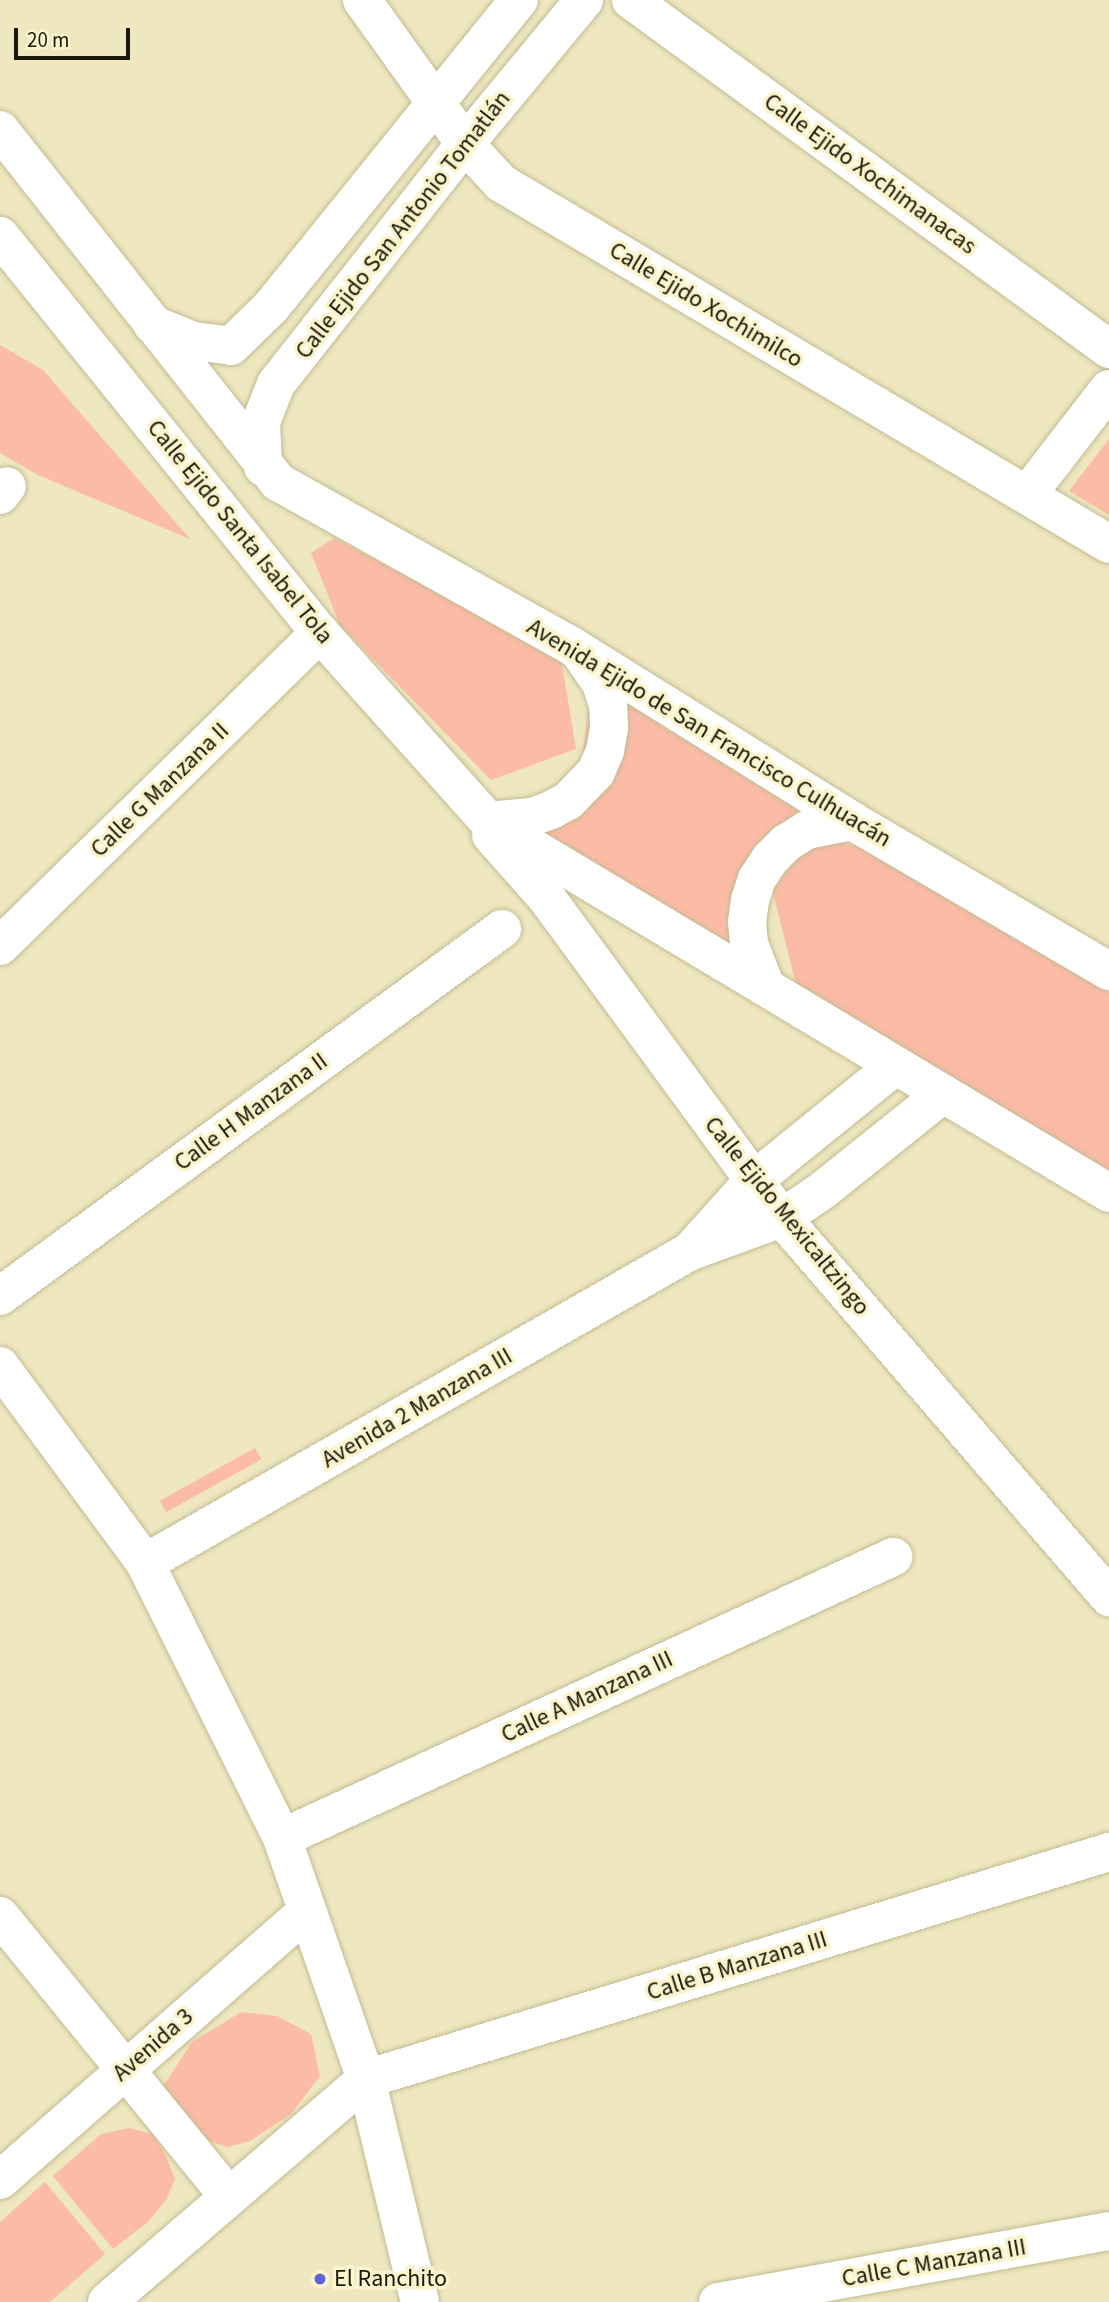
<!DOCTYPE html>
<html>
<head>
<meta charset="utf-8">
<style>
	body { margin:0 }
	#map { position:relative; width:1109px; height:2302px; overflow:hidden; background:#eee7bf; font-family:"Source Sans 3",sans-serif }
	div>[style] { position:absolute }
	[style*='--x'] { left:calc(var(--x)*1px); top:calc(var(--y)*1px); width:calc(var(--w)*1px); rotate:calc(var(--a)*1deg) }
	.green>* { inset:0; background:#fcbba6; transform-origin:0 0 }
	.roads { filter:drop-shadow(0 0 2px #c2bb95) drop-shadow(0 0 2px #c2bb95) }
	.minor>* { height:38px; margin:-19px; padding:0 19px; transform-origin:19px; border-radius:19px; background:#fff }
	.dots>* { width:19px; height:19px; translate:-50% -50%; box-sizing:border-box; border:4px solid #fbf4cc; border-radius:50% }
	span { translate:-50% -50%; white-space:nowrap; text-align:center; line-height:1.15; -webkit-text-stroke:7px #fbf4cc; paint-order:stroke }
	.street-label { font-size:24px; color:#1a1709 }
	.poi-label { font-size:24px; color:#1a1709 }
	.left { translate:0 -50%; text-align:left }
	.scale { position:absolute; left:14px; top:28px; width:116px; height:32px; box-sizing:border-box; border:4px solid #1a1709; border-top:0; padding-left:9px; font-size:21px; line-height:24px; white-space:nowrap; color:#1a1709; -webkit-text-stroke:5px #fbf4cc; paint-order:stroke }
</style>
</head>
<body>
<div id="map">
	<div class="green">
		<div style="clip-path:polygon(0 345px,43px 370px,190px 539px,38px 475px,0 453px)"></div>
		<div style="clip-path:polygon(1109px 439px,1109px 515px,1069px 491px)"></div>
		<div style="clip-path:polygon(334px 538px,561px 658px,576px 749px,491px 780px,340px 625px,311px 553px)"></div>
		<div style="clip-path:polygon(592px 674px,854px 839px,844px 844px,881px 851px,1109px 986px,1109px 1191px,802px 1008px,772px 889px,796px 860px,748px 878px,779px 983px,503px 807px,580px 780px)"></div>
		<div style="left:255px;top:1448px;width:13px;height:109px;rotate:61deg"></div>
		<div style="clip-path:polygon(241px 2012px,277px 2016px,311px 2034px,320px 2076px,291px 2114px,250px 2141px,227px 2147px,203px 2139px,167px 2104px,164px 2085px,192px 2042px)"></div>
		<div style="clip-path:polygon(129px 2128px,153px 2134px,165px 2154px,175px 2179px,166px 2200px,149px 2221px,113px 2249px,53px 2176px,101px 2134px)"></div>
		<div style="clip-path:polygon(45px 2182px,105px 2254px,50px 2302px,0 2302px,0 2222px)"></div>
	</div>
	<div class="roads">
		<div class="minor">
			<div style="--x:362;--y:0;--w:177;--a:54.4"></div>
			<div style="--x:465;--y:144;--w:53;--a:47.3"></div>
			<div style="--x:501;--y:183;--w:707;--a:30.7"></div>
			<div style="--x:631;--y:0;--w:592;--a:36.13"></div>
			<div style="--x:0;--y:130;--w:449;--a:51.7"></div>
			<div style="--x:278;--y:482;--w:338;--a:29.2"></div>
			<div style="--x:573;--y:647;--w:329;--a:31.9"></div>
			<div style="--x:852;--y:821;--w:298;--a:30.3"></div>
			<div style="--x:0;--y:236;--w:510;--a:51.13"></div>
			<div style="--x:320;--y:633;--w:252;--a:48.2"></div>
			<div style="--x:488;--y:821;--w:724;--a:30.92"></div>
			<div style="--x:152;--y:324;--w:44;--a:22.5"></div>
			<div style="--x:193;--y:341;--w:38;--a:7"></div>
			<div style="--x:231;--y:346;--w:56;--a:-44.3"></div>
			<div style="--x:271;--y:307;--w:395;--a:-51.1"></div>
			<div style="--x:263;--y:467;--w:45;--a:-92.5"></div>
			<div style="--x:261;--y:422;--w:41;--a:-68.5"></div>
			<div style="--x:276;--y:384;--w:305;--a:-51.8"></div>
			<div style="--x:465;--y:144;--w:187;--a:-50.4"></div>
			<div style="--x:0;--y:495;--w:11;--a:-52"></div>
			<div style="--x:1027;--y:495;--w:134;--a:-52.3"></div>
			<div style="--x:488;--y:821;--w:44;--a:-5.2"></div>
			<div style="--x:532;--y:817;--w:20;--a:-20"></div>
			<div style="--x:551;--y:810;--w:19;--a:-28"></div>
			<div style="--x:568;--y:801;--w:40;--a:-46"></div>
			<div style="--x:596;--y:772;--w:23;--a:-67"></div>
			<div style="--x:605;--y:751;--w:23;--a:-80"></div>
			<div style="--x:609;--y:728;--w:23;--a:-92"></div>
			<div style="--x:608;--y:705;--w:23;--a:-108"></div>
			<div style="--x:601;--y:683;--w:33;--a:-125"></div>
			<div style="--x:491;--y:835;--w:83;--a:48.4"></div>
			<div style="--x:546;--y:897;--w:398;--a:53.7"></div>
			<div style="--x:782;--y:1218;--w:501;--a:49.21"></div>
			<div style="--x:0;--y:946;--w:448;--a:-44.4"></div>
			<div style="--x:765;--y:985;--w:44;--a:-111.3"></div>
			<div style="--x:749;--y:944;--w:22;--a:-95"></div>
			<div style="--x:747;--y:922;--w:22;--a:-82"></div>
			<div style="--x:750;--y:900;--w:22;--a:-72"></div>
			<div style="--x:757;--y:879;--w:24;--a:-57"></div>
			<div style="--x:770;--y:859;--w:23;--a:-45"></div>
			<div style="--x:786;--y:843;--w:25;--a:-32"></div>
			<div style="--x:807;--y:830;--w:46;--a:-11.3"></div>
			<div style="--x:692;--y:1249;--w:91;--a:-48.1"></div>
			<div style="--x:753;--y:1181;--w:183;--a:-39"></div>
			<div style="--x:0;--y:1296;--w:622;--a:-36.17"></div>
			<div style="--x:0;--y:1366;--w:245;--a:53.6"></div>
			<div style="--x:145;--y:1563;--w:307;--a:63.5"></div>
			<div style="--x:282;--y:1838;--w:255;--a:70.8"></div>
			<div style="--x:366;--y:2079;--w:229;--a:76.4"></div>
			<div style="--x:145;--y:1563;--w:627;--a:-29.76"></div>
			<div style="--x:689;--y:1252;--w:99;--a:-20.1"></div>
			<div style="--x:782;--y:1218;--w:50;--a:-34.3"></div>
			<div style="--x:823;--y:1190;--w:154;--a:-38.7"></div>
			<div style="--x:282;--y:1838;--w:673;--a:-24.7"></div>
			<div style="--x:0;--y:1916;--w:361;--a:50.8"></div>
			<div style="--x:0;--y:2180;--w:408;--a:-41.2"></div>
			<div style="--x:107;--y:2302;--w:342;--a:-40.7"></div>
			<div style="--x:366;--y:2079;--w:777;--a:-16.99"></div>
			<div style="--x:718;--y:2302;--w:397;--a:-10.3"></div>
		</div>
	</div>
	<div class="dots">
		<div style="left:320px;top:2279px;background:#6465de"></div>
	</div>
	<div class="street-label">
		<span style="left:870px;top:174px;rotate:36deg">Calle Ejido Xochimanacas</span>
		<span style="left:403px;top:225px;rotate:-52deg">Calle Ejido San Antonio Tomatlán</span>
		<span style="left:706px;top:305px;rotate:31deg">Calle Ejido Xochimilco</span>
		<span style="left:240px;top:532px;rotate:51deg">Calle Ejido Santa Isabel Tola</span>
		<span style="left:709px;top:733px;rotate:31deg">Avenida Ejido de San Francisco Culhuacán</span>
		<span style="left:160px;top:790px;rotate:-44deg">Calle G Manzana II</span>
		<span style="left:251px;top:1112px;rotate:-36deg">Calle H Manzana II</span>
		<span style="left:787px;top:1216px;rotate:51deg">Calle Ejido Mexicaltzingo</span>
		<span style="left:417px;top:1408px;rotate:-30deg">Avenida 2 Manzana III</span>
		<span style="left:587px;top:1697px;rotate:-25deg">Calle A Manzana III</span>
		<span style="left:737px;top:1966px;rotate:-17deg">Calle B Manzana III</span>
		<span style="left:153px;top:2045px;rotate:-41deg">Avenida 3</span>
		<span style="left:934px;top:2263px;rotate:-10deg">Calle C Manzana III</span>
	</div>
	<div class="poi-label">
		<span class="left" style="left:334px;top:2279px">El Ranchito</span>
	</div>
	<div class="scale">20 m</div>
</div>
</body>
</html>
